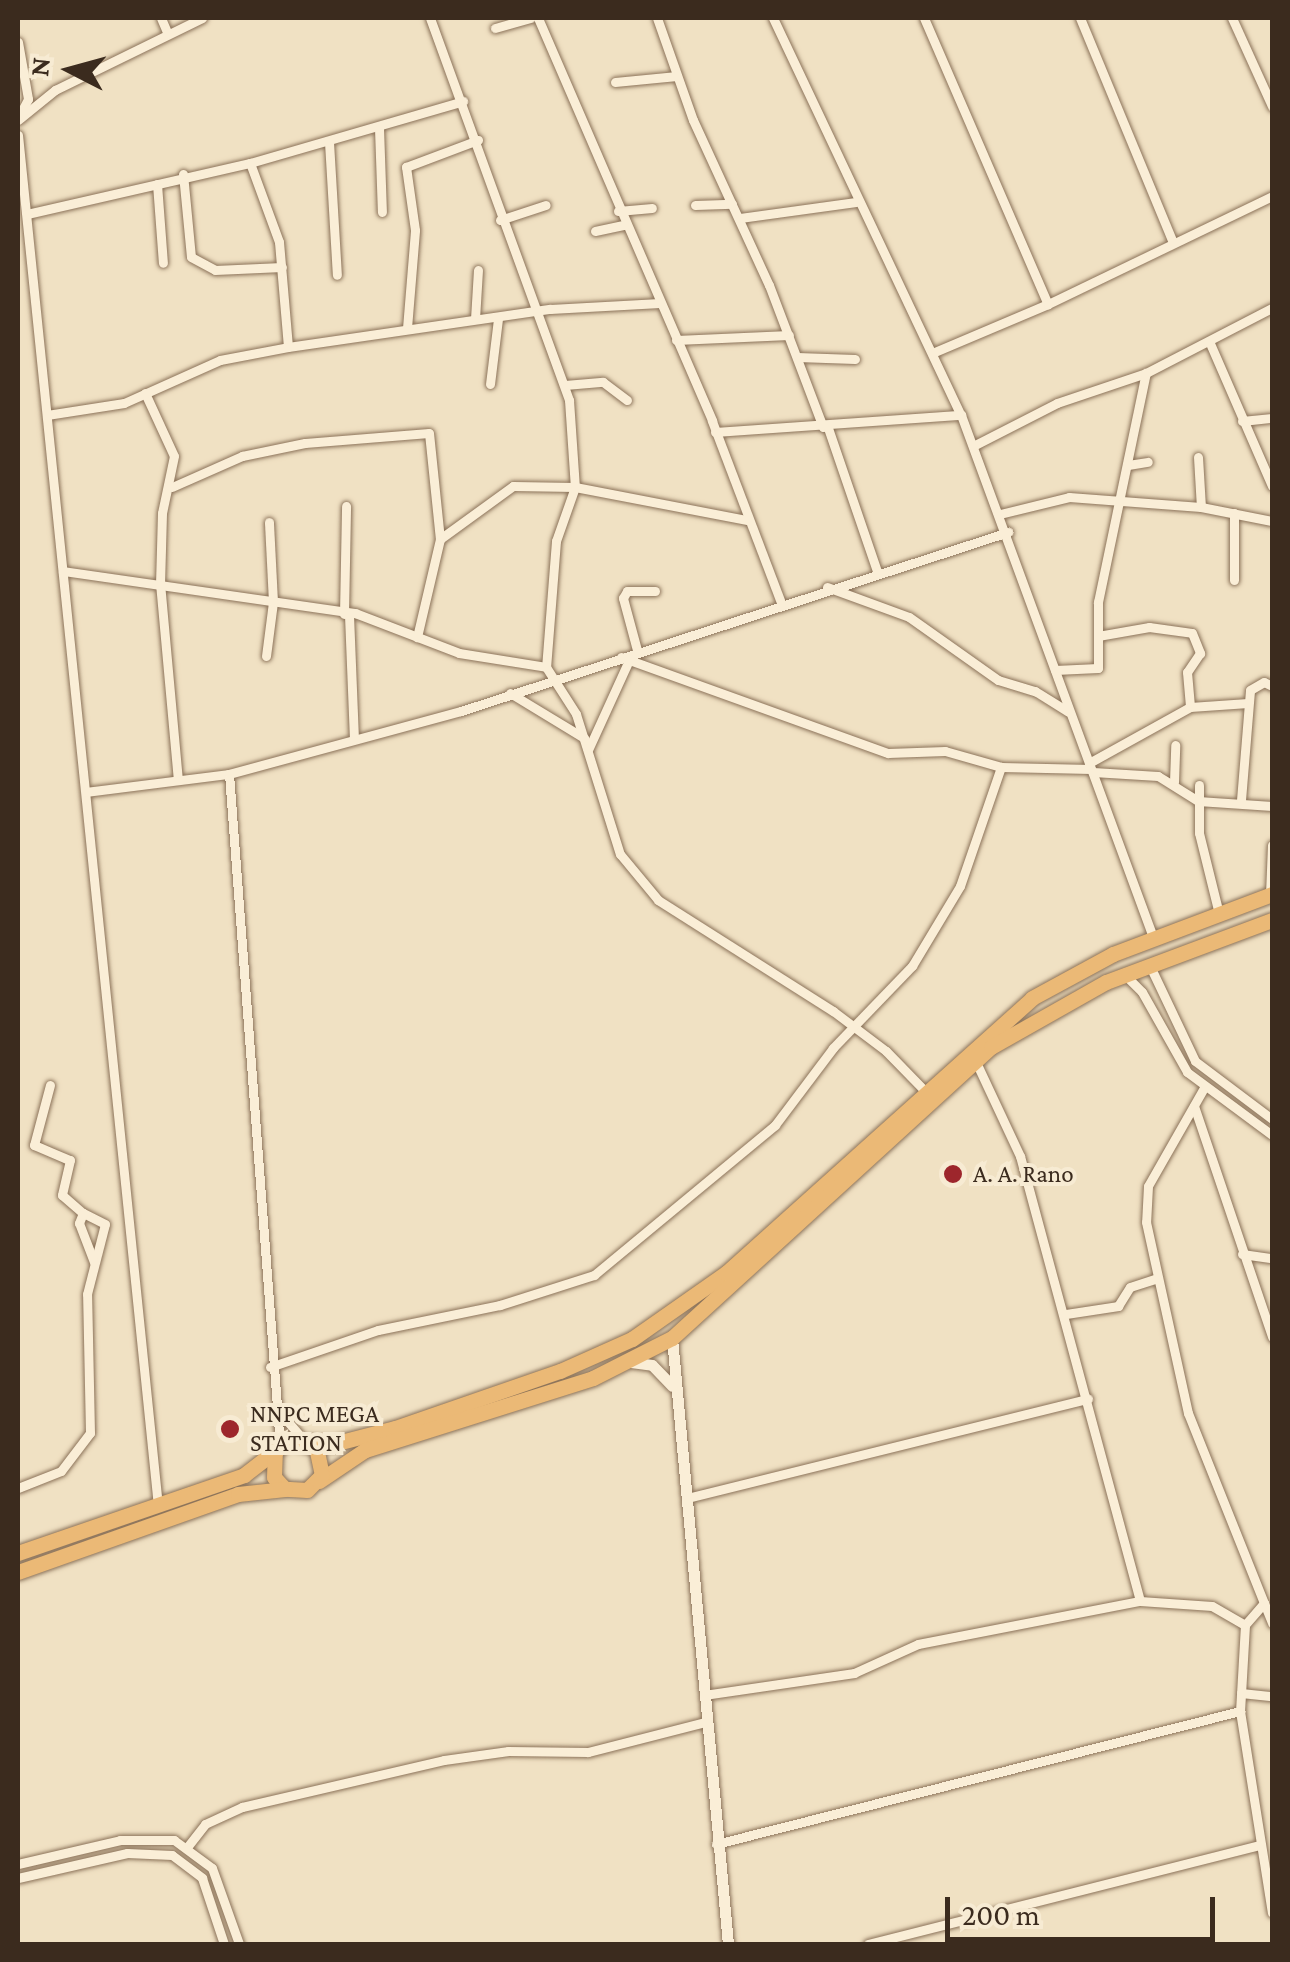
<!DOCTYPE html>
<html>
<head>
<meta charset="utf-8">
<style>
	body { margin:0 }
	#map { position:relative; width:1290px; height:1962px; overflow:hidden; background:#f0e1c3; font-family:"Crimson Pro",serif }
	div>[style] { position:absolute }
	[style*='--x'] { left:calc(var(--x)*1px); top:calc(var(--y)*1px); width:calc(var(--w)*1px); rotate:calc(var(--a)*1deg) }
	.roads { filter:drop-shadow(0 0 2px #8b7259) drop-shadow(0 0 2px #8b7259) }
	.minor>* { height:9px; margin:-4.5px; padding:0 4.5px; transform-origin:4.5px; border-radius:4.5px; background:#faeed7 }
	.tertiary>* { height:11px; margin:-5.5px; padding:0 5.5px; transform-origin:5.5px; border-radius:5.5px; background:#faeed7 }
	.trunk>* { height:15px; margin:-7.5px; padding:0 7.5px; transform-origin:7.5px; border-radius:7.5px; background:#ebb976 }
	.dots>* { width:28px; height:28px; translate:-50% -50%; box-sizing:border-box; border:5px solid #f7ebd3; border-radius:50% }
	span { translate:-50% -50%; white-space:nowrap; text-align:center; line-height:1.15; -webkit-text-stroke:8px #f7ebd3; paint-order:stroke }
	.poi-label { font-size:25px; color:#3b2b1e }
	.left { translate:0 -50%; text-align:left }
	.frame { position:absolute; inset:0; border:20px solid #3b2b1e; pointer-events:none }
	.north { position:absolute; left:20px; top:20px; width:100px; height:100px; -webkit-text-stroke:8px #f7ebd3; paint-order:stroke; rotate:276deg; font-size:28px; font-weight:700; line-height:40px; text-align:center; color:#3b2b1e }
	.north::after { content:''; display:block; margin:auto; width:35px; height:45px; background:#3b2b1e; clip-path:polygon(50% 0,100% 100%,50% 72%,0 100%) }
	.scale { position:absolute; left:945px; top:1897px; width:270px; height:45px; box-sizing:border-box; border:5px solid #3b2b1e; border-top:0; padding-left:12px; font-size:30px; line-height:35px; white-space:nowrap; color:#3b2b1e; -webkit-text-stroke:8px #f7ebd3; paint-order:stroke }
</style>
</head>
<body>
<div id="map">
	<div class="roads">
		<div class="minor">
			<div style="--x:161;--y:18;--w:15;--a:67"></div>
			<div style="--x:430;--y:18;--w:407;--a:70"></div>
			<div style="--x:569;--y:400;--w:87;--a:86.1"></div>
			<div style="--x:575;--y:487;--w:57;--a:109.4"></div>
			<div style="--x:556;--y:541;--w:126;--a:94.5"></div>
			<div style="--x:546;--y:667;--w:56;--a:57.4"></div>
			<div style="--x:576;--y:714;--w:147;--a:72.6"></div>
			<div style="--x:620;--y:854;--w:60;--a:50.4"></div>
			<div style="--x:658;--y:900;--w:207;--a:32.4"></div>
			<div style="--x:833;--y:1011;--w:66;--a:37"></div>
			<div style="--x:886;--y:1051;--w:56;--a:45.7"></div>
			<div style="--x:538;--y:18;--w:439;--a:66.6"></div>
			<div style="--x:712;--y:421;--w:195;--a:69.2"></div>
			<div style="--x:657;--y:18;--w:108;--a:70.6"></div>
			<div style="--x:693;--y:120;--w:182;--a:65.3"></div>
			<div style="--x:769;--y:285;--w:152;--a:69.2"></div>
			<div style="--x:773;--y:18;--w:439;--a:64.7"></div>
			<div style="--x:961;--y:415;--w:556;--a:69.81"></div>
			<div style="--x:924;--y:18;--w:312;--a:66.6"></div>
			<div style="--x:1048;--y:304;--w:126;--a:157.1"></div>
			<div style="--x:1080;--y:18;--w:243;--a:67.5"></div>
			<div style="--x:1232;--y:18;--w:97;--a:65.6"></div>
			<div style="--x:495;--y:28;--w:37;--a:-16"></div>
			<div style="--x:18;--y:42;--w:58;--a:80"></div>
			<div style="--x:28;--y:99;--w:19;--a:118"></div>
			<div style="--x:615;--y:82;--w:62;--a:-5.5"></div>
			<div style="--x:18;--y:120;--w:48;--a:-39"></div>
			<div style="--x:55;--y:90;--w:164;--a:-26.1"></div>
			<div style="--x:379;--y:128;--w:84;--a:88"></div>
			<div style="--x:18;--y:135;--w:1377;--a:84.17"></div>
			<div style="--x:329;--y:142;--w:133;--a:86.6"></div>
			<div style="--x:250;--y:163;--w:84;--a:69.8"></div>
			<div style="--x:279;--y:242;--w:105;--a:85.1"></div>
			<div style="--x:183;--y:174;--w:83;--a:84.5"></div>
			<div style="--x:191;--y:257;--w:27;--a:28"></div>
			<div style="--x:215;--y:270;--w:67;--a:-2.6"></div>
			<div style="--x:157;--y:184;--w:79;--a:85.7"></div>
			<div style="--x:695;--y:205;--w:37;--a:-2"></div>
			<div style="--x:618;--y:211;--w:34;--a:-5"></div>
			<div style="--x:27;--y:214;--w:229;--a:-12.9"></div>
			<div style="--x:250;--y:163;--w:222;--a:-16.2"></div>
			<div style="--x:740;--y:218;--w:117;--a:-7.9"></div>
			<div style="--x:500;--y:220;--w:48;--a:-18.1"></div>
			<div style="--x:595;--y:231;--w:30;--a:-12"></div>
			<div style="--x:1048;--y:304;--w:249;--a:-25.7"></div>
			<div style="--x:475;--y:319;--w:49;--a:-86.5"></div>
			<div style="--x:407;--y:328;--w:98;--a:-85.3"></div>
			<div style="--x:415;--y:230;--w:64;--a:-98.1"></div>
			<div style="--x:406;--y:167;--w:77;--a:-20.6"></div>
			<div style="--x:676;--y:340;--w:113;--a:-2.5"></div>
			<div style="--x:1209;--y:341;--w:158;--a:66.5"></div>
			<div style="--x:797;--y:357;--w:58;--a:2"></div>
			<div style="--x:490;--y:384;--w:65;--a:-83"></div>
			<div style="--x:565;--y:385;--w:38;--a:-5"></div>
			<div style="--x:603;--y:382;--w:30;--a:37"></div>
			<div style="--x:145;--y:393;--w:69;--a:65.3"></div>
			<div style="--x:174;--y:456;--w:58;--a:101.9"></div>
			<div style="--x:162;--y:513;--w:70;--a:91.6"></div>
			<div style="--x:160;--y:583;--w:197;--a:84.8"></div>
			<div style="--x:47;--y:415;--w:78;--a:-8.9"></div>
			<div style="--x:124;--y:403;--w:105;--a:-24.1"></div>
			<div style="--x:220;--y:360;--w:69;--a:-10.8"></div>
			<div style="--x:288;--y:347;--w:265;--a:-8.3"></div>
			<div style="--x:550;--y:309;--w:110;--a:-3.1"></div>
			<div style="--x:1242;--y:421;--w:30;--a:-6"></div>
			<div style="--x:828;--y:428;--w:151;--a:71.1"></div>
			<div style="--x:715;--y:432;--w:247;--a:-4"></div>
			<div style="--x:973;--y:446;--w:94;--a:-27.1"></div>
			<div style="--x:1057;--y:403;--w:94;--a:-18.6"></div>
			<div style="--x:1146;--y:373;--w:142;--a:-27.3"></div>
			<div style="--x:1198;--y:457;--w:50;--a:86.6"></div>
			<div style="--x:1128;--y:465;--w:20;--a:-9"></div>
			<div style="--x:172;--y:487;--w:77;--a:-23.9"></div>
			<div style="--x:242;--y:456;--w:64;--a:-11.7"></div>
			<div style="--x:305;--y:443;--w:124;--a:-4.6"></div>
			<div style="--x:429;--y:433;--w:107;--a:84.1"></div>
			<div style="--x:440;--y:539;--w:101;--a:103.2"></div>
			<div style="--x:1234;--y:513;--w:67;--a:90"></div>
			<div style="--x:1000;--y:514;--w:71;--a:-13.8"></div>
			<div style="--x:1069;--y:497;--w:132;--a:4.3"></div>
			<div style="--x:1201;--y:507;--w:72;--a:11.2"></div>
			<div style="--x:440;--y:539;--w:90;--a:-36"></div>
			<div style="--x:513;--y:486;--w:62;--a:0.9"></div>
			<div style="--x:575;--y:487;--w:174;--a:10.9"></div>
			<div style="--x:63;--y:571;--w:295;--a:8.2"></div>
			<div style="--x:355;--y:613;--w:111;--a:21"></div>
			<div style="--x:459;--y:653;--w:88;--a:9.1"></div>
			<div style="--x:827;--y:587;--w:87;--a:20.1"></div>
			<div style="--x:909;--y:617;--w:109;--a:35.3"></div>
			<div style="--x:998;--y:680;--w:39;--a:17"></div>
			<div style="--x:1035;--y:691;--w:39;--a:32"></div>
			<div style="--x:344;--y:614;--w:108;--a:-88.9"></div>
			<div style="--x:349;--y:615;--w:122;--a:87.7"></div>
			<div style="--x:1098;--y:636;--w:52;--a:-10"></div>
			<div style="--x:1149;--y:627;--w:43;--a:7.9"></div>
			<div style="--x:1192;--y:633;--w:22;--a:68"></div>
			<div style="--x:1200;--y:653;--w:23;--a:124"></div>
			<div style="--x:1187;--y:672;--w:35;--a:85"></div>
			<div style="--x:637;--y:650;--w:54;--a:-105.1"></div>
			<div style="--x:623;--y:598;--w:8;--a:-60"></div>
			<div style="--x:627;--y:591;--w:28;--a:0"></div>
			<div style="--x:266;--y:656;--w:54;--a:-82.6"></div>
			<div style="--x:273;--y:602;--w:80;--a:-92.9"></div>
			<div style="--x:621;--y:657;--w:284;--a:19.8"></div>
			<div style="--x:888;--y:753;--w:57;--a:-2"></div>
			<div style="--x:945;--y:751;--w:58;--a:15.9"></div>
			<div style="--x:1001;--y:767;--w:90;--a:1.3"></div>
			<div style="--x:1055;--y:670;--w:43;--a:-2.7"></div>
			<div style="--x:1098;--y:668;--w:66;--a:-90"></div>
			<div style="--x:1098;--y:602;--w:234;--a:-78.2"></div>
			<div style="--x:510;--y:693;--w:87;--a:31.3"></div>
			<div style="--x:588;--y:750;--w:101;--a:-65.5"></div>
			<div style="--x:1089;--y:763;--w:115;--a:-29"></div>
			<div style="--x:1190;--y:707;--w:58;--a:-3.9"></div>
			<div style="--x:1093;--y:772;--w:65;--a:3.5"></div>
			<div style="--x:1158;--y:776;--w:47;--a:32"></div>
			<div style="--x:1198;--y:801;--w:74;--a:3.9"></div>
			<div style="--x:229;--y:774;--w:674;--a:85.66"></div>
			<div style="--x:1174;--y:782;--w:37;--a:-88"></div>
			<div style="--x:1199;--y:785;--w:48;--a:90"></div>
			<div style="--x:1199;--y:833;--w:83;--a:76.1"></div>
			<div style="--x:86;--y:792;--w:144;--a:-7.2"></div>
			<div style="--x:229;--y:774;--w:240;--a:-15.2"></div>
			<div style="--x:461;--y:711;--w:576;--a:-18.12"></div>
			<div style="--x:1241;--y:800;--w:110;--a:-85.3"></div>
			<div style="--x:1250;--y:690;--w:16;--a:-30"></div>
			<div style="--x:1264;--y:682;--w:9;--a:27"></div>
			<div style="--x:1270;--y:895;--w:50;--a:-87.7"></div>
			<div style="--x:1149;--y:964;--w:107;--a:64.6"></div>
			<div style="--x:1195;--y:1061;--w:96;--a:37"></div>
			<div style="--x:1124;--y:974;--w:25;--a:45"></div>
			<div style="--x:1142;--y:992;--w:92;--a:60.6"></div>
			<div style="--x:1187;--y:1072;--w:106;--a:36.5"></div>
			<div style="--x:975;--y:1060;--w:106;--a:64.9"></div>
			<div style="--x:1020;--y:1156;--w:461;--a:74.9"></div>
			<div style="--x:50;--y:1085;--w:62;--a:104.9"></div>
			<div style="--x:34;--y:1145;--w:39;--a:23"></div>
			<div style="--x:70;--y:1160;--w:36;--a:103"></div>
			<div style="--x:62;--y:1195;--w:28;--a:41"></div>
			<div style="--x:1205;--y:1086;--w:115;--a:119.7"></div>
			<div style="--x:1148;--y:1186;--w:36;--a:93"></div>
			<div style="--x:1146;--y:1222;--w:196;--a:77.6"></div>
			<div style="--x:1188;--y:1413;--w:205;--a:68.2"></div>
			<div style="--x:1264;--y:1603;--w:29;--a:131"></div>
			<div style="--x:1245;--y:1625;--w:86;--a:93.3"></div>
			<div style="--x:1240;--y:1711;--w:204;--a:81"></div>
			<div style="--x:1194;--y:1106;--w:244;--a:71.3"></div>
			<div style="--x:1242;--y:1254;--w:30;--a:8"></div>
			<div style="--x:1066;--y:1314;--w:53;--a:-8.7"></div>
			<div style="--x:1118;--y:1306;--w:22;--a:-58"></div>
			<div style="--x:1130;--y:1287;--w:28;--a:-18"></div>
			<div style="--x:270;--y:1367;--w:114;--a:-18.9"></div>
			<div style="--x:378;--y:1330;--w:125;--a:-11.6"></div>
			<div style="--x:500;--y:1305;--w:99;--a:-17.7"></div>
			<div style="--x:594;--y:1275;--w:235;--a:-39.6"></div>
			<div style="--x:775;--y:1125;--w:96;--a:-53"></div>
			<div style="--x:833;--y:1048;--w:114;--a:-46.1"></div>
			<div style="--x:912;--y:966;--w:93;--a:-59"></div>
			<div style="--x:960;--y:886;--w:126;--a:-71"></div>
			<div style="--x:282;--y:1415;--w:35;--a:49"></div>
			<div style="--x:18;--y:1488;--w:46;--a:-21.6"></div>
			<div style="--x:61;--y:1471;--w:48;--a:-52.7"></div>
			<div style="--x:90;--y:1433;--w:139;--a:-91.2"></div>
			<div style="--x:87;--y:1294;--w:72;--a:-75.6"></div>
			<div style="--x:105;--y:1224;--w:25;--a:-153"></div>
			<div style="--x:83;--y:1213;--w:11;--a:112"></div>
			<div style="--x:79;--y:1223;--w:42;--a:69"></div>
			<div style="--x:691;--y:1497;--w:409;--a:-13.9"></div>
			<div style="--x:1264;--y:1603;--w:22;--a:68"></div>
			<div style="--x:1241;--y:1693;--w:31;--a:6"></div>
			<div style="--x:704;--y:1695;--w:152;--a:-8.3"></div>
			<div style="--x:854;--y:1673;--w:70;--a:-24.4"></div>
			<div style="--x:918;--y:1644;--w:226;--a:-11"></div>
			<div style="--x:1140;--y:1601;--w:72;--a:4"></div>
			<div style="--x:1212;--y:1606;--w:38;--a:30"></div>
			<div style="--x:716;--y:1844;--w:541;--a:-14.24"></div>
			<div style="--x:188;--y:1846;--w:28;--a:-52"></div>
			<div style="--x:205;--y:1824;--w:41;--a:-24.7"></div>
			<div style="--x:242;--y:1807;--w:207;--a:-13.1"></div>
			<div style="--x:444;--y:1760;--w:65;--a:-8"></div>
			<div style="--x:508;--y:1751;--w:80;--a:0.7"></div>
			<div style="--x:588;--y:1752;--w:121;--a:-14.4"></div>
			<div style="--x:18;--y:1864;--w:105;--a:-13.2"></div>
			<div style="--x:120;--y:1840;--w:54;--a:0"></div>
			<div style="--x:174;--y:1840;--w:47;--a:36.4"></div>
			<div style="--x:212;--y:1868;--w:81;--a:70.4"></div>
			<div style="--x:18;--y:1878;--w:112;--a:-12.9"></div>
			<div style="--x:127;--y:1853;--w:45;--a:2.5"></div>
			<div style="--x:172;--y:1855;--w:38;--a:37"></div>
			<div style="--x:202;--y:1878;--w:70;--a:71.6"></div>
			<div style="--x:868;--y:1944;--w:403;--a:-14.2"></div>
		</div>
		<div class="tertiary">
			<div style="--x:672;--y:1338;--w:609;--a:84.72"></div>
			<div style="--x:631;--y:1362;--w:21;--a:8"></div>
			<div style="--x:652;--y:1365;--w:29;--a:46"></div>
		</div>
		<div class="trunk">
			<div style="--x:310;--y:1442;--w:23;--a:5"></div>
			<div style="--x:333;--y:1444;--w:64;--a:-14.5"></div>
			<div style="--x:395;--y:1428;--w:175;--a:-19.1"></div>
			<div style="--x:560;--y:1371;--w:79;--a:-24"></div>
			<div style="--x:632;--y:1339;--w:115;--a:-35.1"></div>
			<div style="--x:726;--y:1273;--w:411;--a:-41.9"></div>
			<div style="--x:1032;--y:998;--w:92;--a:-28.5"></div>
			<div style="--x:1113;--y:954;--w:170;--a:-20.7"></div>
			<div style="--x:319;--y:1481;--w:55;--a:-34"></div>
			<div style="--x:365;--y:1450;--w:239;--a:-17.5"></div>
			<div style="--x:593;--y:1378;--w:89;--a:-26.9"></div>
			<div style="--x:672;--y:1338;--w:432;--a:-42.4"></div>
			<div style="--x:991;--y:1047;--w:132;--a:-29.5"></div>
			<div style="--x:1106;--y:982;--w:177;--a:-20.5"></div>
			<div style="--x:18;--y:1553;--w:239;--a:-19"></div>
			<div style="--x:244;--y:1475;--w:56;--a:-37.7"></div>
			<div style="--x:288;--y:1441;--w:29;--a:12"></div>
			<div style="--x:316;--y:1447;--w:29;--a:78"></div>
			<div style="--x:322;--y:1475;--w:21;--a:135"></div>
			<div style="--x:307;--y:1490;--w:22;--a:-177"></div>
			<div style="--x:285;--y:1489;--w:16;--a:-133"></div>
			<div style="--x:274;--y:1477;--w:24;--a:-88"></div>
			<div style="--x:18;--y:1572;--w:233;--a:-19.5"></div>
			<div style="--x:238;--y:1494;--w:47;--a:-6.1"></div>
		</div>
	</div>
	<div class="dots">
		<div style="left:953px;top:1174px;background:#9d262c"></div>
		<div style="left:230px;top:1429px;background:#9d262c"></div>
	</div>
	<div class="poi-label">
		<span class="left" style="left:973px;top:1174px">A. A. Rano</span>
		<span class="left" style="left:250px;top:1429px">NNPC MEGA<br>STATION</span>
	</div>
	<div class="frame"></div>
	<div class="north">N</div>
	<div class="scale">200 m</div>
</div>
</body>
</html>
